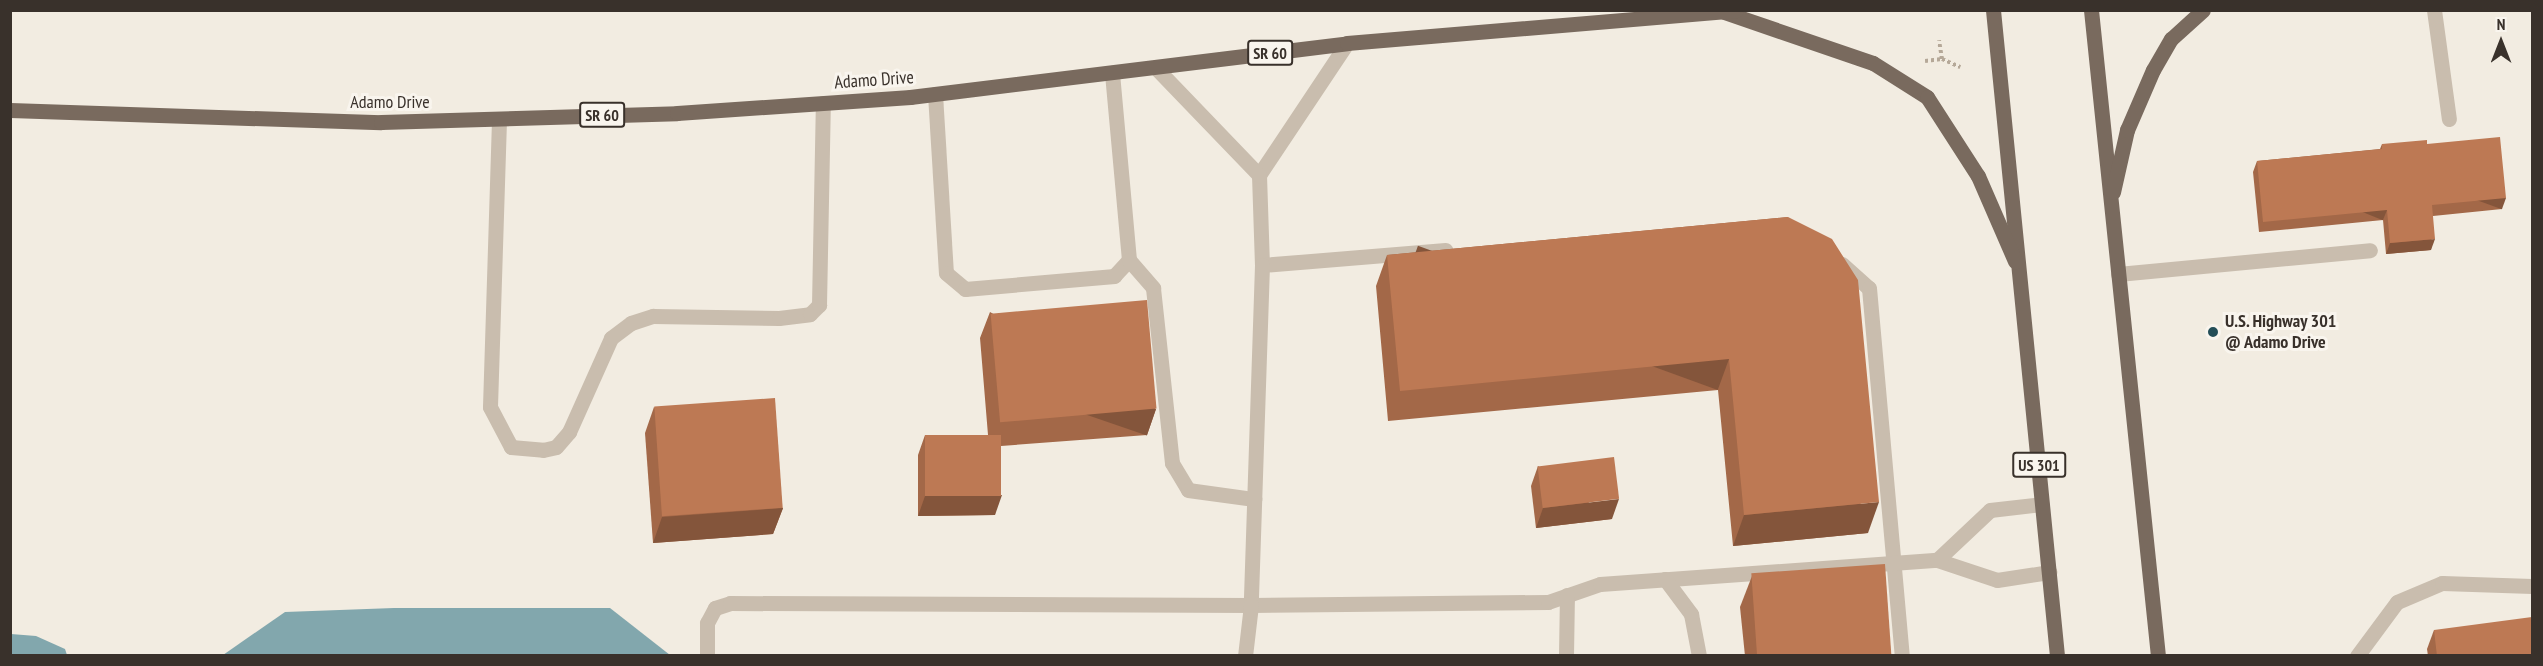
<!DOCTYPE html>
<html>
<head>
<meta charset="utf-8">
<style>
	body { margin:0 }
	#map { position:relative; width:2543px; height:666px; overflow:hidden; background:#f2ece1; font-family:"PT Sans Narrow",sans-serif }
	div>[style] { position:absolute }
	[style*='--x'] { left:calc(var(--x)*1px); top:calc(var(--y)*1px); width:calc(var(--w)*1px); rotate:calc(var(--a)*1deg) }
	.water>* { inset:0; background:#82a7ad }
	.path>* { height:4px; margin-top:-2px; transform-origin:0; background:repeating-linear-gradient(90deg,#b5a898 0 3px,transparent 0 6px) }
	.lane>* { height:15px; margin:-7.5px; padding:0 7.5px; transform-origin:7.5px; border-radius:7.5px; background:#c9bdae }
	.primary>* { height:15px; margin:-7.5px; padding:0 7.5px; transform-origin:7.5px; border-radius:7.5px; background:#796a5e }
	.wall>* { inset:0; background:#a36848 }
	.shaded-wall>* { inset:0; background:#84553b; transform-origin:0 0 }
	.building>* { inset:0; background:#bd7954; transform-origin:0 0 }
	.dots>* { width:16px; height:16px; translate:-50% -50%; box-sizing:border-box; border:3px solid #f9f5ee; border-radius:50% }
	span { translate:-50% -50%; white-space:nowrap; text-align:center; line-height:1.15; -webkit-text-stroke:6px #f9f5ee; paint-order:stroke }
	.shield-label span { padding:2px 4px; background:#f9f5ee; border:2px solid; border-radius:4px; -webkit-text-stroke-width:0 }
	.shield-label { font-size:16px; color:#39312b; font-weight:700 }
	.street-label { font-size:18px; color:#39312b }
	.poi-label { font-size:18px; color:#39312b; font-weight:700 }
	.left { translate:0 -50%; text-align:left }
	.frame { position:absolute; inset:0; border:12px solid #39312b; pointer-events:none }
	.north { position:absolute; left:2471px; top:12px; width:60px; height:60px; -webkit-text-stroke:4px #f9f5ee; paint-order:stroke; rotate:0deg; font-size:16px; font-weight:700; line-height:24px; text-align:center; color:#39312b }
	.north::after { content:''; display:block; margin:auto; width:21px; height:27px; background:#39312b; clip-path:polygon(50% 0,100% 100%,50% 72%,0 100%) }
</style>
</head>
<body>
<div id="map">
	<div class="water">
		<div style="clip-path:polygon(394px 608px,610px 608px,670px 655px,223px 655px,285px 612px)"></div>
		<div style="clip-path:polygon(11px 634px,36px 636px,65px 649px,67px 655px,11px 655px)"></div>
	</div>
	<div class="path">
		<div style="--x:1942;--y:59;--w:20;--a:24"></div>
		<div style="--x:1925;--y:61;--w:17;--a:-7"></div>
		<div style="--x:1942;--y:59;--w:19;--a:-99"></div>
	</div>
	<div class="lane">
		<div style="--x:2434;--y:10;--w:110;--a:82.2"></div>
		<div style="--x:1347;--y:43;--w:159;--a:123.7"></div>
		<div style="--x:1259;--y:175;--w:90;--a:88.1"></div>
		<div style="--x:1262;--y:265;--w:184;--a:-4.7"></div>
		<div style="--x:1156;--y:68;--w:149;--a:46.1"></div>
		<div style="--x:935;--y:94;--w:179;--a:86.5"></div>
		<div style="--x:946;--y:273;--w:25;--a:40"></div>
		<div style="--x:965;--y:289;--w:150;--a:-5"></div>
		<div style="--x:1114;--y:276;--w:22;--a:-47"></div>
		<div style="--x:1129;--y:260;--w:188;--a:-95.2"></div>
		<div style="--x:499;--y:120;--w:287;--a:91.8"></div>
		<div style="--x:490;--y:407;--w:45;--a:62.3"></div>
		<div style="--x:511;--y:447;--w:32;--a:5"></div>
		<div style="--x:543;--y:450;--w:13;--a:-13"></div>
		<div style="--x:556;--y:447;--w:20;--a:-49"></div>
		<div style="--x:569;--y:432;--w:103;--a:-65.9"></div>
		<div style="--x:611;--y:338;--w:25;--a:-37"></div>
		<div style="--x:631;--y:323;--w:23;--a:-18"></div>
		<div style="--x:653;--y:316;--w:126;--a:0.9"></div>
		<div style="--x:779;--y:318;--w:31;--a:-7"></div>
		<div style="--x:810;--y:314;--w:13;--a:-45"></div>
		<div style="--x:819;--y:305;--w:202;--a:-88.9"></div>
		<div style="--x:1129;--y:260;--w:37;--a:49"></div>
		<div style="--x:1153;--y:288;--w:176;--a:83.8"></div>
		<div style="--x:1172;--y:463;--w:31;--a:59"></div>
		<div style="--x:1188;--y:490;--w:67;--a:7.8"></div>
		<div style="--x:1842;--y:264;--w:36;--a:42"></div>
		<div style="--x:1869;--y:288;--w:369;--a:84.9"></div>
		<div style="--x:1262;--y:265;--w:340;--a:91.9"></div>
		<div style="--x:1251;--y:605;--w:297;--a:-0.6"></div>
		<div style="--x:1548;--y:602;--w:55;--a:-19.1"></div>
		<div style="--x:1600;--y:584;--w:338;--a:-4.1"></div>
		<div style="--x:1937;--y:560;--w:63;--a:18.4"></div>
		<div style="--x:1997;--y:580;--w:53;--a:-8.7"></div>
		<div style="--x:2118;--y:274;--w:253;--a:-5.4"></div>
		<div style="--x:1937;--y:560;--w:73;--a:-43.3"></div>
		<div style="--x:1990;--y:510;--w:52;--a:-6.6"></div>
		<div style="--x:1665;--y:579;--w:44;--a:53.4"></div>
		<div style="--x:1691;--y:614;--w:43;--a:79.2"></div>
		<div style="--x:707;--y:656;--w:33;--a:-90"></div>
		<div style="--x:707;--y:623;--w:17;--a:-62"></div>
		<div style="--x:715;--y:608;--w:16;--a:-18"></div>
		<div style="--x:730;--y:603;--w:521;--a:0.22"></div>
		<div style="--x:1251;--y:605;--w:51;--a:96.7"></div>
		<div style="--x:1566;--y:656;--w:61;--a:-89.1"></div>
		<div style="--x:2357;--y:656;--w:67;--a:-53.5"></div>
		<div style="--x:2397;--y:602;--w:49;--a:-22.9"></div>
		<div style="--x:2442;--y:583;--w:90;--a:1.9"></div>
	</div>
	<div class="primary">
		<div style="--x:1993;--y:10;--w:649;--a:84.34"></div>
		<div style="--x:2091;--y:10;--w:649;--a:84.08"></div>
		<div style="--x:1724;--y:12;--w:157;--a:18.9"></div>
		<div style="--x:1873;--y:63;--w:64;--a:32.2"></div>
		<div style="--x:1927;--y:97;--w:94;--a:57.2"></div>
		<div style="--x:1978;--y:176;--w:93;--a:66.5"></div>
		<div style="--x:10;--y:110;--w:371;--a:1.9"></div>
		<div style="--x:381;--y:122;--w:296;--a:-1.7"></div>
		<div style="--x:677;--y:113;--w:234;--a:-3.9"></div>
		<div style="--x:910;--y:97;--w:440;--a:-7"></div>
		<div style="--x:1347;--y:43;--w:390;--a:-4.8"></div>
		<div style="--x:2113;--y:192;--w:64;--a:-77.3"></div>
		<div style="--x:2127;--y:130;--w:65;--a:-66.6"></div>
		<div style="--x:2153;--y:70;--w:36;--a:-60"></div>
		<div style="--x:2171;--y:39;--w:43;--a:-42.2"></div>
	</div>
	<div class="wall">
		<div style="clip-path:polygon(2382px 144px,2427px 144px,2502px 209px,2433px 216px,2431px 250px,2386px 254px,2383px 220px,2259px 232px,2253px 172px,2257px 161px,2380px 149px)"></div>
		<div style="clip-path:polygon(1788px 217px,1868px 533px,1733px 546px,1718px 390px,1388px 421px,1376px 286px,1387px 255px)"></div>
		<div style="clip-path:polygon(990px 312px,1156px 409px,1147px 435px,1001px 446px,995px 515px,918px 516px,918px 455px,925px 435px,988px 435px,980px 338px)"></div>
		<div style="clip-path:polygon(654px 407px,783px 508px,773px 534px,653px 543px,645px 433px)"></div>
		<div style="clip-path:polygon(1538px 466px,1612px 519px,1536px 528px,1531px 486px)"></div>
		<div style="clip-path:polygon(1752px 576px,1892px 656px,1745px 656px,1740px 607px)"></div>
		<div style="clip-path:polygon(2434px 630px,2532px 656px,2428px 656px,2427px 649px)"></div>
	</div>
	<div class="shaded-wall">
		<div style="left:2506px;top:198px;width:12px;height:74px;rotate:110deg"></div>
		<div style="left:2387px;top:210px;width:11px;height:125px;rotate:112deg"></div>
		<div style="clip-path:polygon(2435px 239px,2431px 250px,2386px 254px,2390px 243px)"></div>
		<div style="left:1729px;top:359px;width:33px;height:331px;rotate:110deg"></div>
		<div style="left:1156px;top:409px;width:28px;height:157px;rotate:109deg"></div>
		<div style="clip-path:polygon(1002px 495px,995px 515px,918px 516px,925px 496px)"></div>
		<div style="clip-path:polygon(1619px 499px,1612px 519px,1536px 528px,1543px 508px)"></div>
		<div style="clip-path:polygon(1879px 502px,1868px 533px,1733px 546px,1744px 515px)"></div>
		<div style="clip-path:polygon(783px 508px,773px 534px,653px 543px,662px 517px)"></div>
	</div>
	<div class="building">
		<div style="clip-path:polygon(2500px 137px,2506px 198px,2432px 205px,2435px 239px,2390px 243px,2387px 210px,2263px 222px,2257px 161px,2382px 149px,2382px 144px,2427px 140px,2427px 144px)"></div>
		<div style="clip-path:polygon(1788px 217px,1832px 239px,1858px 280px,1879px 502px,1744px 515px,1729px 359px,1400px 391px,1387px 255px)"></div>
		<div style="left:1147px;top:300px;width:109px;height:157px;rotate:85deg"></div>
		<div style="left:775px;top:398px;width:110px;height:121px;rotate:86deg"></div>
		<div style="left:925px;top:435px;width:76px;height:61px"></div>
		<div style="left:1614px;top:457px;width:42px;height:77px;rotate:83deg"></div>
		<div style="left:1885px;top:564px;width:92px;height:134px;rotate:86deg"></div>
		<div style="clip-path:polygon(2532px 617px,2532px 656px,2437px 656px,2434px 630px)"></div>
	</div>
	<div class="dots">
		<div style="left:2213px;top:332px;background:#244e57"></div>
	</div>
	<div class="shield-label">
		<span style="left:1270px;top:53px">SR 60</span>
		<span style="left:602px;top:115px">SR 60</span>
		<span style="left:2039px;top:465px">US 301</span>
	</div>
	<div class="street-label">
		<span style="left:874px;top:80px;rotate:-4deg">Adamo Drive</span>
		<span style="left:390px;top:102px">Adamo Drive</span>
	</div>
	<div class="poi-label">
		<span class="left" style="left:2225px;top:332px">U.S. Highway 301<br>@ Adamo Drive</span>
	</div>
	<div class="frame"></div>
	<div class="north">N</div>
</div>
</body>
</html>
